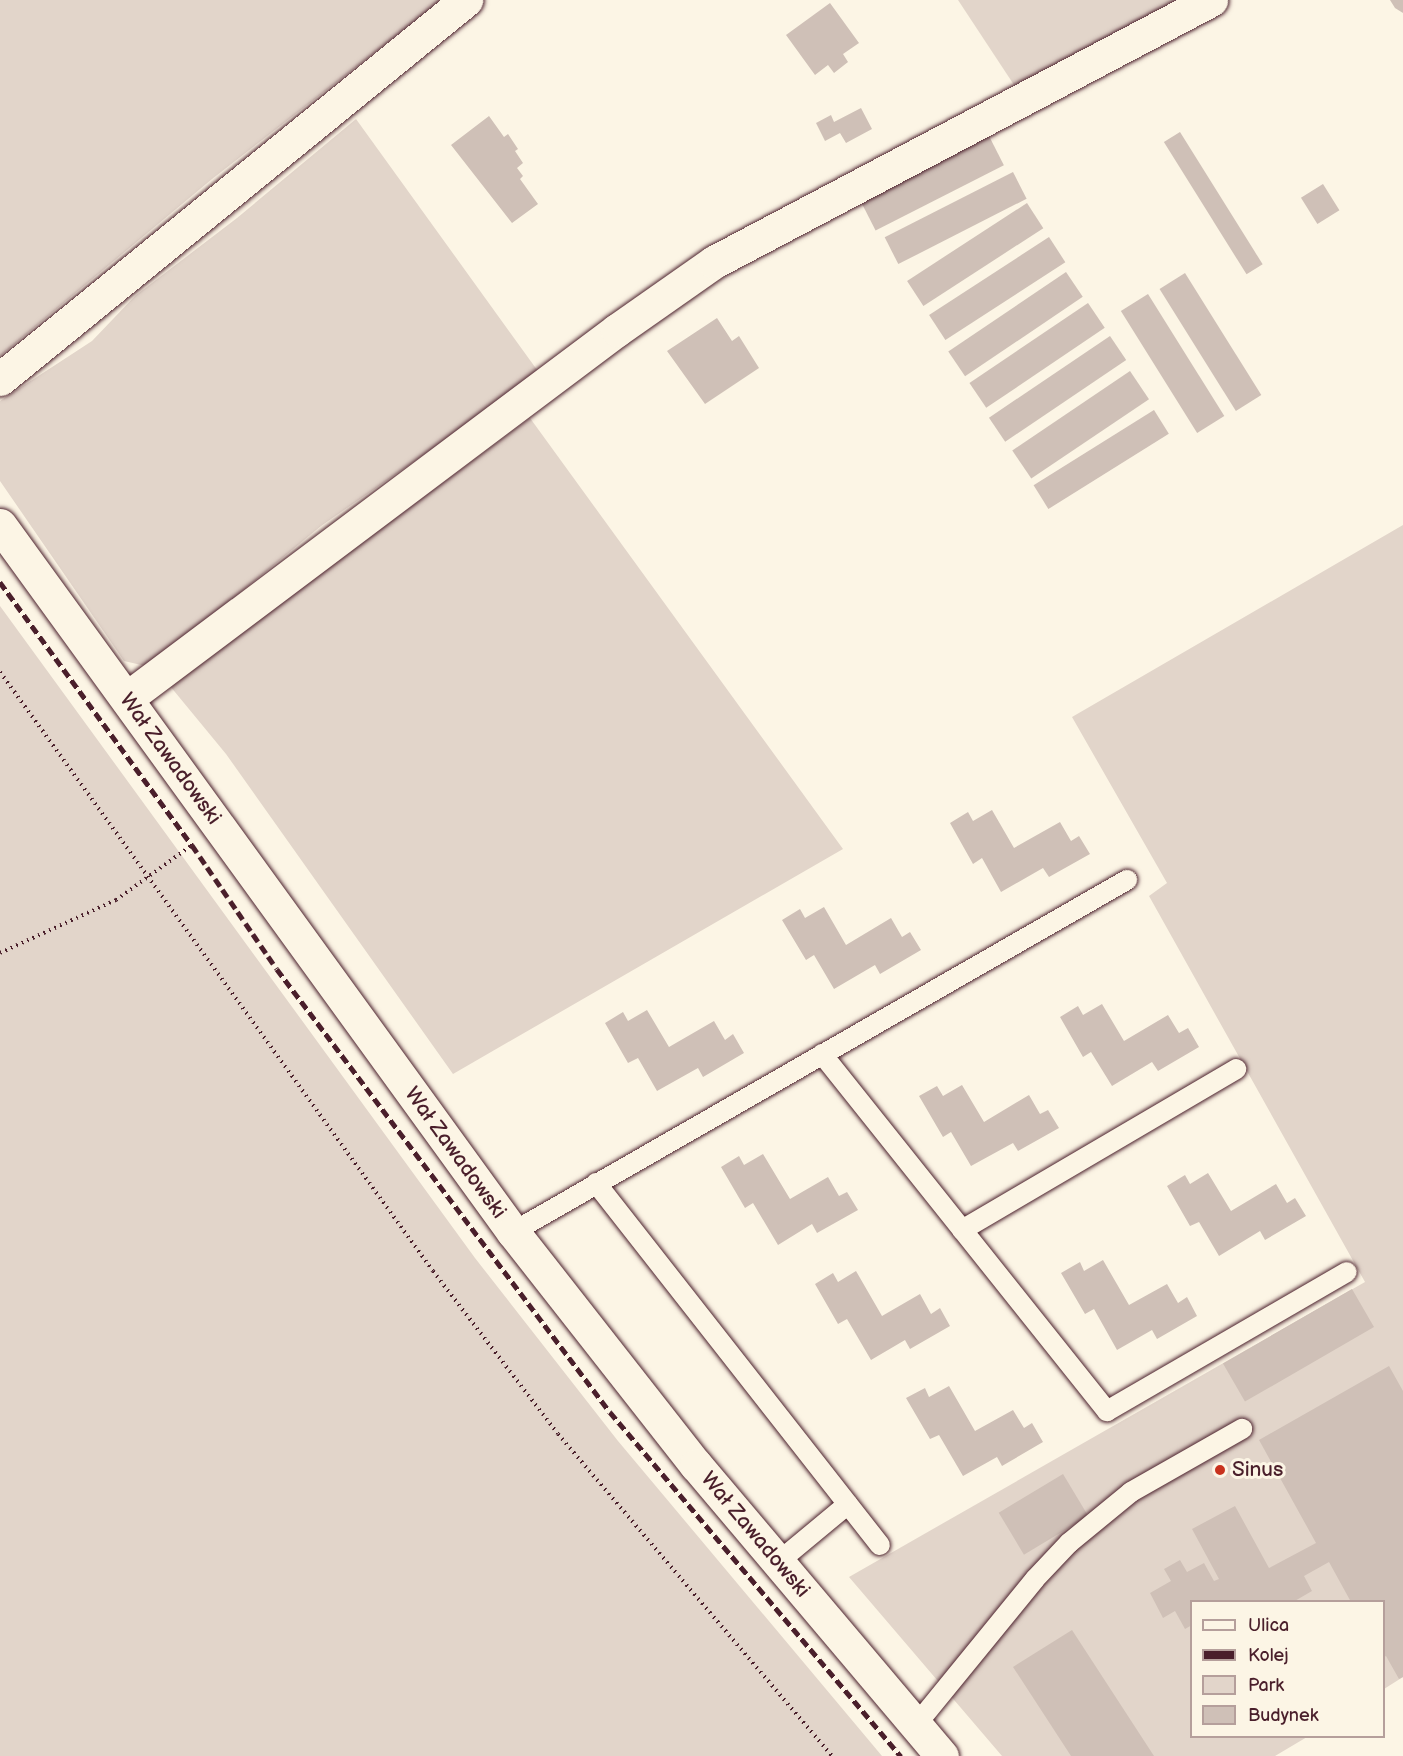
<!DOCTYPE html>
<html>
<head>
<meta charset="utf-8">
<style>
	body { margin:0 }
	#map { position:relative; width:1403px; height:1756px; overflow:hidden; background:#fcf5e5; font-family:"Balsamiq Sans",sans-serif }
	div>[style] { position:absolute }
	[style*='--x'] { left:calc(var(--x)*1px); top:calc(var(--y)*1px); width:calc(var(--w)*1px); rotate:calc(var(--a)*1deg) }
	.green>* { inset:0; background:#e2d5ca }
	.building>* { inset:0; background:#cfc0b7; transform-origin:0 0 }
	.path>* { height:4px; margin-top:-2px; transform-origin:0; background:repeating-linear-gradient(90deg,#4a1f2b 0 1.5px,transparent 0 6px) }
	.roads { filter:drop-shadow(0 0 2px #4a1f2b) drop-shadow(0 0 2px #4a1f2b) }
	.lane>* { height:20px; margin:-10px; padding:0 10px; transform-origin:10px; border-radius:10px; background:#fcf5e5 }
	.street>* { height:33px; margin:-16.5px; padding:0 16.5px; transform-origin:16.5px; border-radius:16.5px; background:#fcf5e5 }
	.rail>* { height:4.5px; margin-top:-2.25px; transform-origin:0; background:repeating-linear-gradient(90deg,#4a1f2b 0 9px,transparent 0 13.5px) }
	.dots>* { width:16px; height:16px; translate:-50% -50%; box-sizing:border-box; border:3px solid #fcf5e5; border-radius:50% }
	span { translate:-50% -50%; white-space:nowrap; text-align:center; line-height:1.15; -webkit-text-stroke:6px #fcf5e5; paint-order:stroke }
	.street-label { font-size:21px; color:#4a1f2b }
	.poi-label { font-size:21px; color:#4a1f2b }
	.left { translate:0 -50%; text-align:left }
	.legend { position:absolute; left:1190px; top:1600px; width:195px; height:138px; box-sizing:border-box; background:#fcf5e5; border:2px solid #b59f9b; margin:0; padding:8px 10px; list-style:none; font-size:18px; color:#4a1f2b }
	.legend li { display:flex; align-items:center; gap:12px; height:30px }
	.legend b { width:30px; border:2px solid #b59f9b }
</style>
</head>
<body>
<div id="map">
	<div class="green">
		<div style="clip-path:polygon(0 0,442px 0,212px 179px,0 356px)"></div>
		<div style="clip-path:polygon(958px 0,1188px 0,1016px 88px)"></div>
		<div style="clip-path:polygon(356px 119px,540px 374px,321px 526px,150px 667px,124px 661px,0 481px,0 401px,92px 341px,135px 296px,237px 218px)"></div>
		<div style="clip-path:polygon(530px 418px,843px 849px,453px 1074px,226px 754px,170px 686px)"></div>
		<div style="clip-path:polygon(1403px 525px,1403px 1677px,1384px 1689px,1384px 1602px,1192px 1602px,1192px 1736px,1307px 1737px,1275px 1756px,1002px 1756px,849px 1577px,1365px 1282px,1149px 896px,1167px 883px,1072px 717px)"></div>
		<div style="clip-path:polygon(0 606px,475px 1258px,618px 1441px,882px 1756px,0 1756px)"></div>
	</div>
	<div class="building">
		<div style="clip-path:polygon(1390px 0,1403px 0,1403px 13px,1395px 8px)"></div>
		<div style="clip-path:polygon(830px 3px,859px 43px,843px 54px,848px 62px,834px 73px,828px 65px,815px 75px,786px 35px)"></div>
		<div style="clip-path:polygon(861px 108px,872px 129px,846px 143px,840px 133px,825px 141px,816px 123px,831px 115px,834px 122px)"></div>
		<div style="clip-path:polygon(489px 116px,504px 137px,508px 134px,518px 149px,515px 151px,523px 163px,517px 168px,523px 176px,520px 179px,538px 204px,512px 223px,451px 145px)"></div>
		<div style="left:1180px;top:132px;width:156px;height:19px;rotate:58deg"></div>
		<div style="left:988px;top:134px;width:35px;height:144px;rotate:63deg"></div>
		<div style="left:1013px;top:172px;width:30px;height:144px;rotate:63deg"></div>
		<div style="left:1323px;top:184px;width:31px;height:26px;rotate:58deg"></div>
		<div style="left:1027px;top:203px;width:30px;height:143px;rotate:57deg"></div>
		<div style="left:1049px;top:237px;width:30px;height:143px;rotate:57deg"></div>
		<div style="left:1066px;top:272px;width:30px;height:142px;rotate:56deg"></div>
		<div style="left:1185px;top:273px;width:144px;height:30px;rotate:58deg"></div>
		<div style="left:1148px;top:294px;width:144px;height:32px;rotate:58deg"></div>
		<div style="left:1088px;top:303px;width:30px;height:143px;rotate:56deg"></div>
		<div style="clip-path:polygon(717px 318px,732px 341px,739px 336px,759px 368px,705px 404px,667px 351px)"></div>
		<div style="left:1110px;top:336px;width:29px;height:146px;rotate:56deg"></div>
		<div style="left:1130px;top:371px;width:34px;height:142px;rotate:56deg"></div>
		<div style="left:1154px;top:410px;width:28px;height:142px;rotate:58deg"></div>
		<div style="clip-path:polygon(992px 810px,1014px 848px,1060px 822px,1071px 841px,1079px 836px,1090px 854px,1049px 877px,1043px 868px,1001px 892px,982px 858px,973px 864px,950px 823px,968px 812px,973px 821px)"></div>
		<div style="clip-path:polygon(824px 907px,846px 945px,891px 918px,902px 937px,910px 932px,921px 950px,880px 974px,875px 965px,834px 989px,814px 955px,806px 960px,782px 920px,800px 909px,805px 918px)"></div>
		<div style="clip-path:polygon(1102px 1004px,1124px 1041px,1168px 1015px,1179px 1033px,1188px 1028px,1199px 1047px,1158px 1071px,1152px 1062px,1112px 1086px,1091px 1052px,1083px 1057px,1060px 1017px,1078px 1006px,1083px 1015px)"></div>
		<div style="clip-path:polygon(647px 1010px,669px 1047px,714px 1021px,725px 1040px,733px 1034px,744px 1053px,703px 1077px,698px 1068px,657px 1091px,638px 1058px,628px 1063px,605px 1023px,623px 1012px,628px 1021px)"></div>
		<div style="clip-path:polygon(962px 1085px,984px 1122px,1029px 1095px,1040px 1114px,1048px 1110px,1059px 1128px,1018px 1151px,1013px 1143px,971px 1166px,951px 1132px,943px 1137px,919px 1096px,937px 1086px,943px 1096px)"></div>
		<div style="clip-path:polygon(763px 1154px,790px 1199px,828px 1177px,839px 1196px,847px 1192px,858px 1210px,817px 1233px,812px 1224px,778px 1245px,753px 1203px,745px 1208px,721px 1167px,739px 1156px,744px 1165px)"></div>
		<div style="clip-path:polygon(1208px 1173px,1231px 1211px,1276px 1184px,1287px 1203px,1295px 1198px,1306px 1216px,1265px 1240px,1260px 1231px,1219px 1256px,1199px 1222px,1190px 1226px,1167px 1186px,1185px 1175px,1190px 1184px)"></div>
		<div style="clip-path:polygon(1103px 1260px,1129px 1305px,1167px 1284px,1178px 1303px,1187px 1297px,1197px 1316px,1157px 1339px,1152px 1330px,1117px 1350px,1094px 1309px,1085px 1314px,1061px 1273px,1080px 1262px,1084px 1271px)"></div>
		<div style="clip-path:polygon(856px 1271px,882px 1316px,920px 1294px,931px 1314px,940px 1308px,950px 1326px,910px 1349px,905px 1340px,871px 1360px,847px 1319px,838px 1324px,815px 1284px,833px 1273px,838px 1282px)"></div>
		<div style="left:1352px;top:1289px;width:44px;height:149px;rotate:60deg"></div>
		<div style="clip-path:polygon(1389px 1366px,1403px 1391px,1403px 1677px,1399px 1679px,1386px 1656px,1384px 1657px,1384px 1602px,1351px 1602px,1329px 1562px,1304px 1576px,1312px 1591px,1293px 1602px,1192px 1602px,1192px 1625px,1185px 1629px,1175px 1611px,1163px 1618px,1150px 1593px,1171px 1581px,1164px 1569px,1180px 1560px,1187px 1572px,1204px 1563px,1214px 1581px,1219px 1579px,1192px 1529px,1235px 1506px,1269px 1568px,1316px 1543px,1259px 1440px)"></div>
		<div style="clip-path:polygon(949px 1386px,975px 1431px,1013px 1410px,1024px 1428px,1032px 1423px,1043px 1442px,1002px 1466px,997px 1457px,963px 1476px,939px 1435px,930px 1439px,906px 1398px,925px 1388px,929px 1397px)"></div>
		<div style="left:1063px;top:1474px;width:49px;height:75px;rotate:59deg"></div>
		<div style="clip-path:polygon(1072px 1630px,1154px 1756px,1071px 1756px,1013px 1667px)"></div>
	</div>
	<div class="path">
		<div style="--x:0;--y:672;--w:739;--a:54.14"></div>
		<div style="--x:433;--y:1271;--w:205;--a:52.5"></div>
		<div style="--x:558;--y:1434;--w:423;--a:49.6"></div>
		<div style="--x:0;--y:953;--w:128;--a:-24.6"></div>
		<div style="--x:116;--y:900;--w:94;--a:-35.9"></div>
	</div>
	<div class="roads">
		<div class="lane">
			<div style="--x:822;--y:1054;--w:457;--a:51.4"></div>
			<div style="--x:1107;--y:1411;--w:277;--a:-30.1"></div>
			<div style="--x:596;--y:1183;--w:460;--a:51.9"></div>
			<div style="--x:962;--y:1230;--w:318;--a:-30.4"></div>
			<div style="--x:513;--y:1232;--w:708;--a:-29.83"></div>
			<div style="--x:777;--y:1563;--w:92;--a:-39.7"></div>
			<div style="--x:916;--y:1725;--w:188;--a:-50.8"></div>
			<div style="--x:1035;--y:1579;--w:50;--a:-46.6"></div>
			<div style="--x:1069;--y:1543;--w:80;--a:-39.4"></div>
			<div style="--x:1131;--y:1492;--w:128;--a:-29.6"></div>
		</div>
		<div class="street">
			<div style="--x:0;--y:379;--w:601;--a:-39.12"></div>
			<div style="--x:0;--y:525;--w:874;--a:54.04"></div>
			<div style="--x:513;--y:1232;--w:296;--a:51.9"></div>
			<div style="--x:696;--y:1465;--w:381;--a:49.8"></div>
			<div style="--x:127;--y:698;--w:613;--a:-36.91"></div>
			<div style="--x:617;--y:330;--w:118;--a:-35"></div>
			<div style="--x:714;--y:262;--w:562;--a:-27.8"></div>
		</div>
	</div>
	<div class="rail">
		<div style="--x:0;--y:582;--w:326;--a:53.9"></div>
		<div style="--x:192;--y:845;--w:150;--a:55.6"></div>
		<div style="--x:277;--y:969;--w:554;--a:53.07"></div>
		<div style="--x:610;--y:1412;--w:451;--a:49.8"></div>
	</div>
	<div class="dots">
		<div style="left:1220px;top:1470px;background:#c8321e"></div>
	</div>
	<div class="street-label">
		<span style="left:170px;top:759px;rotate:54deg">Wał Zawadowski</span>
		<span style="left:455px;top:1153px;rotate:54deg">Wał Zawadowski</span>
		<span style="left:755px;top:1535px;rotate:50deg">Wał Zawadowski</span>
	</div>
	<div class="poi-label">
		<span class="left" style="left:1232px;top:1470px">Sinus</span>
	</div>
	<ul class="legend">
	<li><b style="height:8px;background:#fcf5e5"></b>Ulica</li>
	<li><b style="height:8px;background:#4a1f2b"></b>Kolej</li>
	<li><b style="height:16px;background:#e2d5ca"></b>Park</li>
	<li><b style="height:16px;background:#cfc0b7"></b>Budynek</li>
	</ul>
</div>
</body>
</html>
